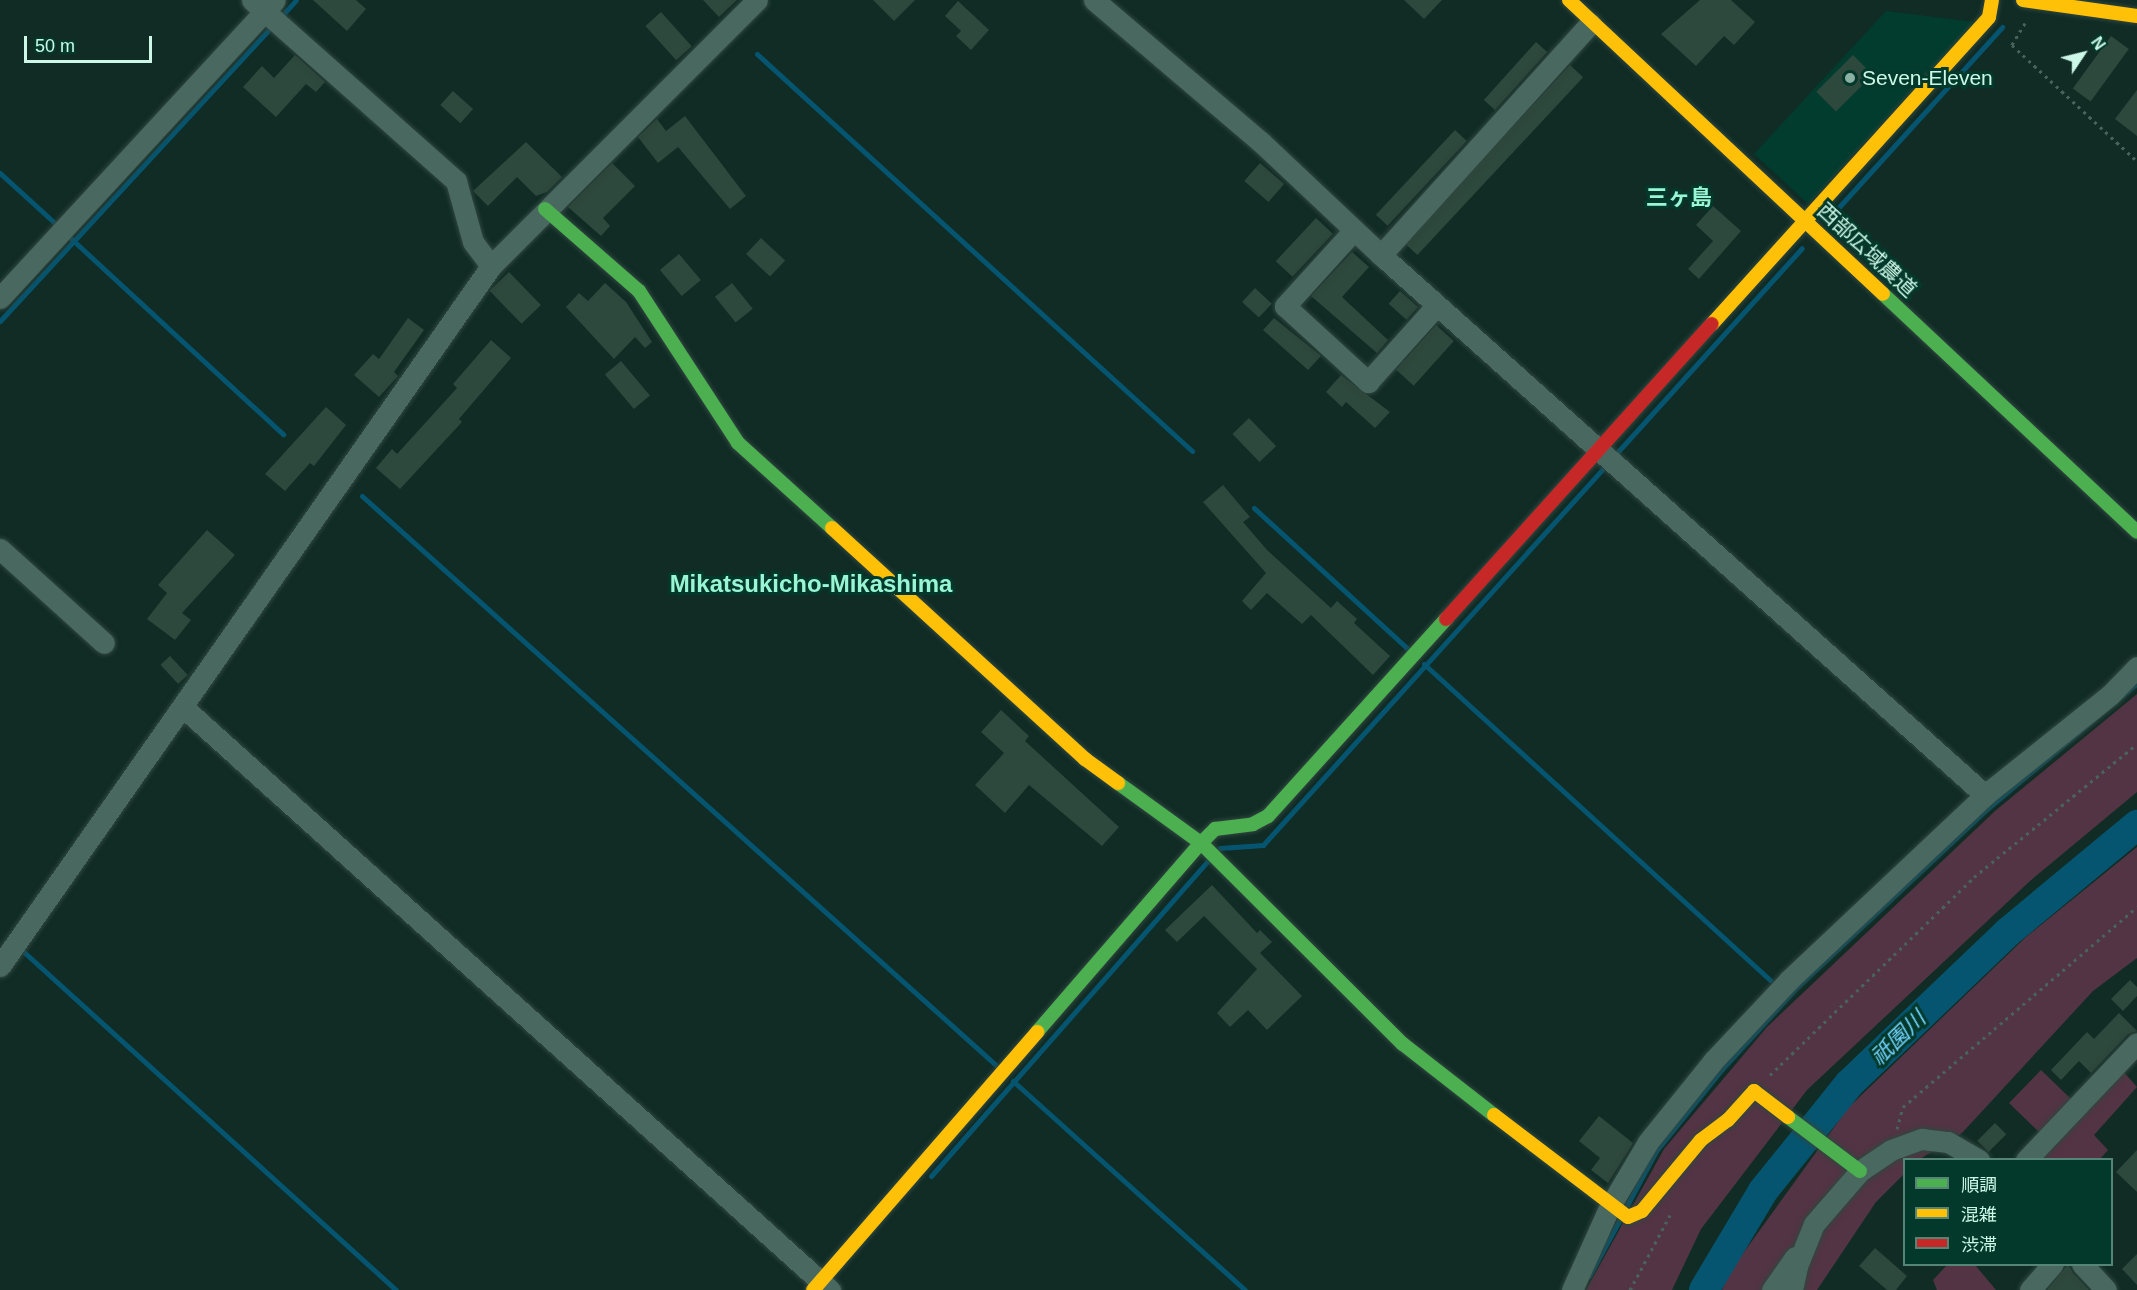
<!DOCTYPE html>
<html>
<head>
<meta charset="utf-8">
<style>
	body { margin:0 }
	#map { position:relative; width:2137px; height:1290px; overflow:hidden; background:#102c25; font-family:Arial,"Noto Sans JP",sans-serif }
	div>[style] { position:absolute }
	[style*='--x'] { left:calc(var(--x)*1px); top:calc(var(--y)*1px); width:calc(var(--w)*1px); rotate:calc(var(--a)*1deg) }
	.built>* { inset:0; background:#023c2f }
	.green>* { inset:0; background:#533444; transform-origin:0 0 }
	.stream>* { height:5px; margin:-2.5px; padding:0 2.5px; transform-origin:2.5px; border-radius:2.5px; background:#065570 }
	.river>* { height:30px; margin:-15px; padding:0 15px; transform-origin:15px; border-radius:15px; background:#065570 }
	.building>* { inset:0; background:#2d483c; transform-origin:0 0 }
	.path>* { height:3px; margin-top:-1.5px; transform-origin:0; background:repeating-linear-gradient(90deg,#48635b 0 3px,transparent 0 7.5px) }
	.roads { filter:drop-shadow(0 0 2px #30463f) drop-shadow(0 0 2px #30463f) }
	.street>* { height:21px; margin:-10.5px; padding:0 10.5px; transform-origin:10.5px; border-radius:10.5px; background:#496860 }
	.fast>* { height:14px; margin:-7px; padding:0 7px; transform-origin:7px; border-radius:7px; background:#4caf50 }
	.slow>* { height:14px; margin:-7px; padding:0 7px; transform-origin:7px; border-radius:7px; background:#ffc107 }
	.jam>* { height:14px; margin:-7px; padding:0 7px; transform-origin:7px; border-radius:7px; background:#c62828 }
	.dots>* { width:16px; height:16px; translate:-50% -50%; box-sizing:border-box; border:3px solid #03392b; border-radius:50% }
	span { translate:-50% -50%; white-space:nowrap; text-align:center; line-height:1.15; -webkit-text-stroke:6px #03392b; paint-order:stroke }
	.poi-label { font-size:21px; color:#cdf8e7 }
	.left { translate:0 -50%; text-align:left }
	.street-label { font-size:21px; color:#cdf8e7 }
	.neighbourhood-label { font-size:22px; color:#9af5d5; font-weight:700 }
	.water-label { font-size:22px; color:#73d2fd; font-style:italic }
	.quarter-label { font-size:24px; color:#9af5d5; font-weight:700 }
	.legend { position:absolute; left:1903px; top:1158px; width:210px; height:108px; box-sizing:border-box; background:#03392b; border:2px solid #548576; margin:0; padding:8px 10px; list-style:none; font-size:18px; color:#cdf8e7 }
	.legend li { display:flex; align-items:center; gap:12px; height:30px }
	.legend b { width:30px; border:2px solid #548576 }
	.north { position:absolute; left:2053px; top:24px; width:60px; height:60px; -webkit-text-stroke:4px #03392b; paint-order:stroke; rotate:55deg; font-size:16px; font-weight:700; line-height:24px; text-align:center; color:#cdf8e7 }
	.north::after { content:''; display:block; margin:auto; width:21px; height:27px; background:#cdf8e7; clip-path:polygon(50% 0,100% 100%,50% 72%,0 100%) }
	.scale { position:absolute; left:24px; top:36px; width:128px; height:27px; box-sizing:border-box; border:3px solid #cdf8e7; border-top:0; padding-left:8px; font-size:18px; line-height:21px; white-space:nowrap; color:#cdf8e7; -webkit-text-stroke:4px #03392b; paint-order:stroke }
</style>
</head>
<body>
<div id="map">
	<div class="built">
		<div style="clip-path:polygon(1886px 11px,1975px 22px,1808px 204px,1754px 154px)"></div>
	</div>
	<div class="green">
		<div style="clip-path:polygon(2137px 694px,2137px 792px,2030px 881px,1807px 1090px,1701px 1229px,1672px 1290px,1586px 1290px,1664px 1149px,1767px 1027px,1995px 811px)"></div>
		<div style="clip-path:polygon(2137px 847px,2137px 958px,2093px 991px,1962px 1133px,1920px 1159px,1904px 1160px,1904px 1174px,1876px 1202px,1817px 1290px,1722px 1290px,1731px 1270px,1848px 1108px,2026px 937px)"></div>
		<div style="left:2041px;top:1070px;width:45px;height:46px;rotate:44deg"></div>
		<div style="clip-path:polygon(2122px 1070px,2137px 1087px,2094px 1135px,2108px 1150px,2100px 1159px,2041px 1160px)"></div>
		<div style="clip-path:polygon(1947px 1265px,1975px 1265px,1996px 1290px,1937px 1290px,1933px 1280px)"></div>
	</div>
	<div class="stream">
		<div style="--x:279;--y:19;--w:25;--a:-48"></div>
		<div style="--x:757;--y:54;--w:589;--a:42.38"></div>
		<div style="--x:0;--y:173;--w:79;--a:42.4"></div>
		<div style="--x:1829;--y:218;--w:258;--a:-47.8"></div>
		<div style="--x:65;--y:233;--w:297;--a:42.7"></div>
		<div style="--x:0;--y:321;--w:403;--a:-47.3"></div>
		<div style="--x:1614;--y:456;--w:280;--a:-47.9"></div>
		<div style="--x:362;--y:496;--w:853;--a:41.91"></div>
		<div style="--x:1254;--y:508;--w:209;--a:42.5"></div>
		<div style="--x:1424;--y:664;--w:469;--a:42.4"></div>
		<div style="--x:1220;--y:848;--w:43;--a:-4"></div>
		<div style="--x:1263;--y:845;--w:515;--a:-47.91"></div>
		<div style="--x:25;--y:953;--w:501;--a:42.25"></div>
		<div style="--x:1013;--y:1081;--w:312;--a:42"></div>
		<div style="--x:931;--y:1176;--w:419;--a:-48.7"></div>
		<div style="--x:1626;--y:1207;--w:64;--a:-61.8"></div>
		<div style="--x:1656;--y:1151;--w:105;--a:-51.2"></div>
		<div style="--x:1722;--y:1069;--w:108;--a:-47.6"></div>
		<div style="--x:1795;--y:989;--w:265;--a:-43.2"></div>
		<div style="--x:1988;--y:808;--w:194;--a:-40"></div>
		<div style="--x:1589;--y:1276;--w:63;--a:-61.4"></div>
	</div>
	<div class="river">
		<div style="--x:1704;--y:1290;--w:115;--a:-59.2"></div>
		<div style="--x:1763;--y:1191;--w:137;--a:-51.2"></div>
		<div style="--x:1849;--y:1084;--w:220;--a:-43.7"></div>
		<div style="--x:2008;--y:932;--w:168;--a:-39.7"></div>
	</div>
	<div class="building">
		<div style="clip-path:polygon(313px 0,356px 0,366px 9px,347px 31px)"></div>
		<div style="clip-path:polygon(703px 0,737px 0,719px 17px)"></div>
		<div style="clip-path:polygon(873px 0,915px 0,894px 21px)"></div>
		<div style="clip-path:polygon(1404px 0,1442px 0,1424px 19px)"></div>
		<div style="clip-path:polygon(1700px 0,1731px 0,1755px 22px,1734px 45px,1724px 36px,1696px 66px,1661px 34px)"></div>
		<div style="clip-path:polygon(958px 1px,989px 30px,971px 50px,956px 36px,961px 31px,945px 16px)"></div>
		<div style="left:661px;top:12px;width:46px;height:21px;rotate:48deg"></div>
		<div style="left:2111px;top:36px;width:22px;height:65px;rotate:36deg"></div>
		<div style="left:1536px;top:42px;width:15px;height:78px;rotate:42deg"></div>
		<div style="clip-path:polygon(295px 55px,325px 82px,316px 92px,306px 84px,276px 117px,243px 87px,262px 66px,274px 78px)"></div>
		<div style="left:1853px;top:55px;width:28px;height:52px;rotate:45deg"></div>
		<div style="left:1570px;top:65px;width:18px;height:243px;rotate:43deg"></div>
		<div style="clip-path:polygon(2137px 90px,2137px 136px,2115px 119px)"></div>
		<div style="left:453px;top:91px;width:27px;height:19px;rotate:42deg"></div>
		<div style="clip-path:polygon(685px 116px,746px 196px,730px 209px,678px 147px,658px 163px,638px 137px,657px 119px,666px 131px)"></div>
		<div style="left:1455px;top:130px;width:16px;height:116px;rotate:43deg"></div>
		<div style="clip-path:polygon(526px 142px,562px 177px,547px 192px,536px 196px,517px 177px,488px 206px,473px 191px)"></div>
		<div style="clip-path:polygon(612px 163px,635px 186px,603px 218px,610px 226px,601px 236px,568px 207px)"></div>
		<div style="left:1260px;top:163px;width:32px;height:24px;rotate:41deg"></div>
		<div style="clip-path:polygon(1713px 206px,1741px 231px,1699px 279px,1688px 269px,1713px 241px,1696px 225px)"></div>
		<div style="left:1316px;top:218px;width:23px;height:59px;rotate:43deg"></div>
		<div style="left:761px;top:238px;width:33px;height:22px;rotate:43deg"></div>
		<div style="clip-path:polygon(1352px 252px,1369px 267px,1342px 297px,1388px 340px,1377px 353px,1311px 296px)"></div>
		<div style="left:679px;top:254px;width:34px;height:25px;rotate:50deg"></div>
		<div style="left:509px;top:272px;width:46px;height:27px;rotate:46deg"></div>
		<div style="clip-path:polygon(605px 283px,626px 302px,652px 342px,645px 348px,635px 337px,614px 359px,566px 307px,579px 293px,588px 301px)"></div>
		<div style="left:732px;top:283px;width:33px;height:22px;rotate:51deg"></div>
		<div style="left:1255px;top:288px;width:23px;height:19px;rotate:43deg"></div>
		<div style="left:1400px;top:291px;width:24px;height:17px;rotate:42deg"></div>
		<div style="clip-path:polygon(408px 318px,424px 330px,394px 372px,398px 376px,379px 397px,354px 375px,373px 354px,379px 359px)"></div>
		<div style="clip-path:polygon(1274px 318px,1321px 356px,1308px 370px,1263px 330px)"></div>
		<div style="left:1436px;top:325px;width:24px;height:60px;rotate:42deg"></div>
		<div style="clip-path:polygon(491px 340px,511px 358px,459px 419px,462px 422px,400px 489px,376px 468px,392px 449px,397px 454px,457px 388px,453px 384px)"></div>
		<div style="left:621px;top:361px;width:45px;height:21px;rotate:50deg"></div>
		<div style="clip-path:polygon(1341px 375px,1390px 412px,1375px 428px,1346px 402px,1342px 407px,1326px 392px)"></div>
		<div style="clip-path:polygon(326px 407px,346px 425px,314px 466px,310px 463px,285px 491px,265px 474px)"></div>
		<div style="left:1249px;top:418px;width:39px;height:23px;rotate:46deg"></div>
		<div style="clip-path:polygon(1223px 485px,1250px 517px,1243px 522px,1267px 550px,1331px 608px,1337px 601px,1357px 619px,1354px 623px,1390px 656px,1373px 675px,1311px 615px,1302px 624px,1267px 593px,1251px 610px,1242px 601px,1266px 573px,1203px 502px)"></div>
		<div style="clip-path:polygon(207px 530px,235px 555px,182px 613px,191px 620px,175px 640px,147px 619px,167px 593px,158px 585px)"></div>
		<div style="left:170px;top:656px;width:26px;height:13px;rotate:47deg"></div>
		<div style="clip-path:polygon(1001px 710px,1029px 736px,1025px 741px,1119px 827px,1102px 846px,1029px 785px,1005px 813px,975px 785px,1004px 753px,981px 732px)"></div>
		<div style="clip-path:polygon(1212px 885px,1257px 933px,1260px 930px,1272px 942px,1260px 953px,1302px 996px,1267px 1030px,1248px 1010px,1230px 1027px,1217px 1013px,1257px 969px,1204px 916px,1177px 942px,1165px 930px)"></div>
		<div style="clip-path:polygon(2130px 980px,2137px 987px,2137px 996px,2123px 1011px,2111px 999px)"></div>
		<div style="clip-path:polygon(2119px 1013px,2137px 1031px,2128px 1034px,2091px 1073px,2079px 1061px,2061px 1080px,2051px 1070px,2087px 1032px,2094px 1039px)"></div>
		<div style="clip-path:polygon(1599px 1116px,1633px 1143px,1608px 1183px,1591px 1170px,1600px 1158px,1579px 1141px)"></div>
		<div style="left:1995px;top:1123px;width:16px;height:25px;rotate:45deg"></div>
		<div style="clip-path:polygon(2137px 1150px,2137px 1192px,2116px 1172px)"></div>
		<div style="clip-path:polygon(1875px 1248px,1907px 1276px,1896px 1290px,1887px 1290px,1859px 1266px)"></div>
		<div style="clip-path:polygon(2137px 1254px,2137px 1285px,2122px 1269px)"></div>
		<div style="clip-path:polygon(2068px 1264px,2073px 1273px,2089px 1290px,2047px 1290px)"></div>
	</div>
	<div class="path">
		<div style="--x:2025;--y:23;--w:26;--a:121"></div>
		<div style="--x:2012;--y:45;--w:171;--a:42.9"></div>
		<div style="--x:1770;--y:1075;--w:284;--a:-44.1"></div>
		<div style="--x:1974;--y:877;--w:210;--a:-39.2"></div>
		<div style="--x:1897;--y:1129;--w:23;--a:-75"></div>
		<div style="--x:1903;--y:1107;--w:308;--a:-40.5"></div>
		<div style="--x:1630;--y:1290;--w:85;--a:-61.9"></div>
	</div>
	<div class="roads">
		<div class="street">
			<div style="--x:252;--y:0;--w:273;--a:41.6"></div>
			<div style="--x:456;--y:181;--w:63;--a:74.4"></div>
			<div style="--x:473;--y:242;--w:30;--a:53"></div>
			<div style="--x:491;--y:266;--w:376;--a:-45"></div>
			<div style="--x:1094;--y:0;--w:219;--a:40.4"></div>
			<div style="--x:1261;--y:142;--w:165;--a:43.3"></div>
			<div style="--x:1381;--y:255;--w:810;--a:41.8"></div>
			<div style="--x:1354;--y:230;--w:103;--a:132.2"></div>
			<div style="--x:1285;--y:306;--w:113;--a:42.5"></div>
			<div style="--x:1368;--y:382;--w:103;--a:-48.1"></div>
			<div style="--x:1381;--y:255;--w:312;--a:-47.9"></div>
			<div style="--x:0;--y:298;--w:405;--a:-47.3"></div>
			<div style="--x:0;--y:549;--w:140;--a:42.1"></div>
			<div style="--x:184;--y:708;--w:870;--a:42.02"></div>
			<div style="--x:0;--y:966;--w:855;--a:-54.95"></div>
			<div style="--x:2026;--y:1160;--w:161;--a:-46.5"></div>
			<div style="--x:2082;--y:1264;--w:35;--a:47"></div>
			<div style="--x:1572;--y:1290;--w:92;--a:-65.7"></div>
			<div style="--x:1610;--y:1206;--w:74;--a:-59.3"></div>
			<div style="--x:1648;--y:1142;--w:105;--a:-51.2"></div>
			<div style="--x:1714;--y:1060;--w:110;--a:-46.8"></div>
			<div style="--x:1789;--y:980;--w:270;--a:-43.3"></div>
			<div style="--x:1985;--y:795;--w:160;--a:-38.7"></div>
			<div style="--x:2110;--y:695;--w:39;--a:-46"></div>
			<div style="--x:1772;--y:1290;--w:40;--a:-55.1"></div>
			<div style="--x:1792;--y:1290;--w:25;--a:-78"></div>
			<div style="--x:1797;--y:1266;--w:45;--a:-68"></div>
			<div style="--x:1814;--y:1224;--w:70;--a:-49"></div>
			<div style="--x:1860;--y:1171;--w:37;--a:-34"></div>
			<div style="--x:1891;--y:1150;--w:33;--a:-20"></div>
			<div style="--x:1922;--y:1139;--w:26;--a:7"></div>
			<div style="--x:1948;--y:1142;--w:36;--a:30"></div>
			<div style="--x:2030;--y:1290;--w:35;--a:-49"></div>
		</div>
		<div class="fast">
			<div style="--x:545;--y:209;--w:125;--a:41.1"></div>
			<div style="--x:639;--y:291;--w:181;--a:56.9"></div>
			<div style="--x:738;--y:443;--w:127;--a:42.1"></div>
			<div style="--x:1883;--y:294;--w:348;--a:43.1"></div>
			<div style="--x:1118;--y:783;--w:102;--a:35.9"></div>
			<div style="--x:1201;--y:843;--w:285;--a:44.9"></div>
			<div style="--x:1403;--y:1044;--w:115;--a:38"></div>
			<div style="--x:1037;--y:1032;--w:250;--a:-49.1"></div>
			<div style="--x:1201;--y:843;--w:20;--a:-45"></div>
			<div style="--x:1215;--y:829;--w:38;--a:-7"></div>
			<div style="--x:1253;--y:824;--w:17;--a:-28"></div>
			<div style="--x:1268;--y:816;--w:266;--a:-47.9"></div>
			<div style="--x:1788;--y:1117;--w:90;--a:36.9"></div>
		</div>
		<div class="slow">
			<div style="--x:1569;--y:0;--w:430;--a:43.1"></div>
			<div style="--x:2023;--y:0;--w:115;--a:8"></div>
			<div style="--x:1712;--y:324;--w:413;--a:-47.9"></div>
			<div style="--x:1989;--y:17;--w:17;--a:-80"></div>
			<div style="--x:832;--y:528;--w:343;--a:42.4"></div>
			<div style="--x:1085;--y:759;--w:41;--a:36"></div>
			<div style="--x:1494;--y:1115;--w:168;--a:37.3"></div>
			<div style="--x:1628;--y:1217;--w:15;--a:-23"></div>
			<div style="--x:1642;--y:1211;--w:92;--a:-50.3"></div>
			<div style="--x:1701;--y:1140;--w:34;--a:-37"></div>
			<div style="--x:1728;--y:1120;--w:39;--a:-48"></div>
			<div style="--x:1754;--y:1091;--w:43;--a:37.4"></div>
			<div style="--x:813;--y:1290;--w:342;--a:-49"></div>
		</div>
		<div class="jam">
			<div style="--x:1446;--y:619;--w:397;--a:-48"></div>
		</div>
	</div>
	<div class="dots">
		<div style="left:1850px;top:78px;background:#8bb1a3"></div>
	</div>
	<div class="poi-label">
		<span class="left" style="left:1862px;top:78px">Seven-Eleven</span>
	</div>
	<div class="street-label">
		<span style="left:1867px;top:250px;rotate:43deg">西部広域農道</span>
	</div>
	<div class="neighbourhood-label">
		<span style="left:1679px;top:198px">三ヶ島</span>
	</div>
	<div class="water-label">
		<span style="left:1898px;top:1038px;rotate:-44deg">祇園川</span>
	</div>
	<div class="quarter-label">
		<span style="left:811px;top:584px">Mikatsukicho-Mikashima</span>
	</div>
	<ul class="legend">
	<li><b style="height:8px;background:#4caf50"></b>順調</li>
	<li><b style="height:8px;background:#ffc107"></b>混雑</li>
	<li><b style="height:8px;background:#c62828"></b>渋滞</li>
	</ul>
	<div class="north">N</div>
	<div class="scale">50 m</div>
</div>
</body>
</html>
